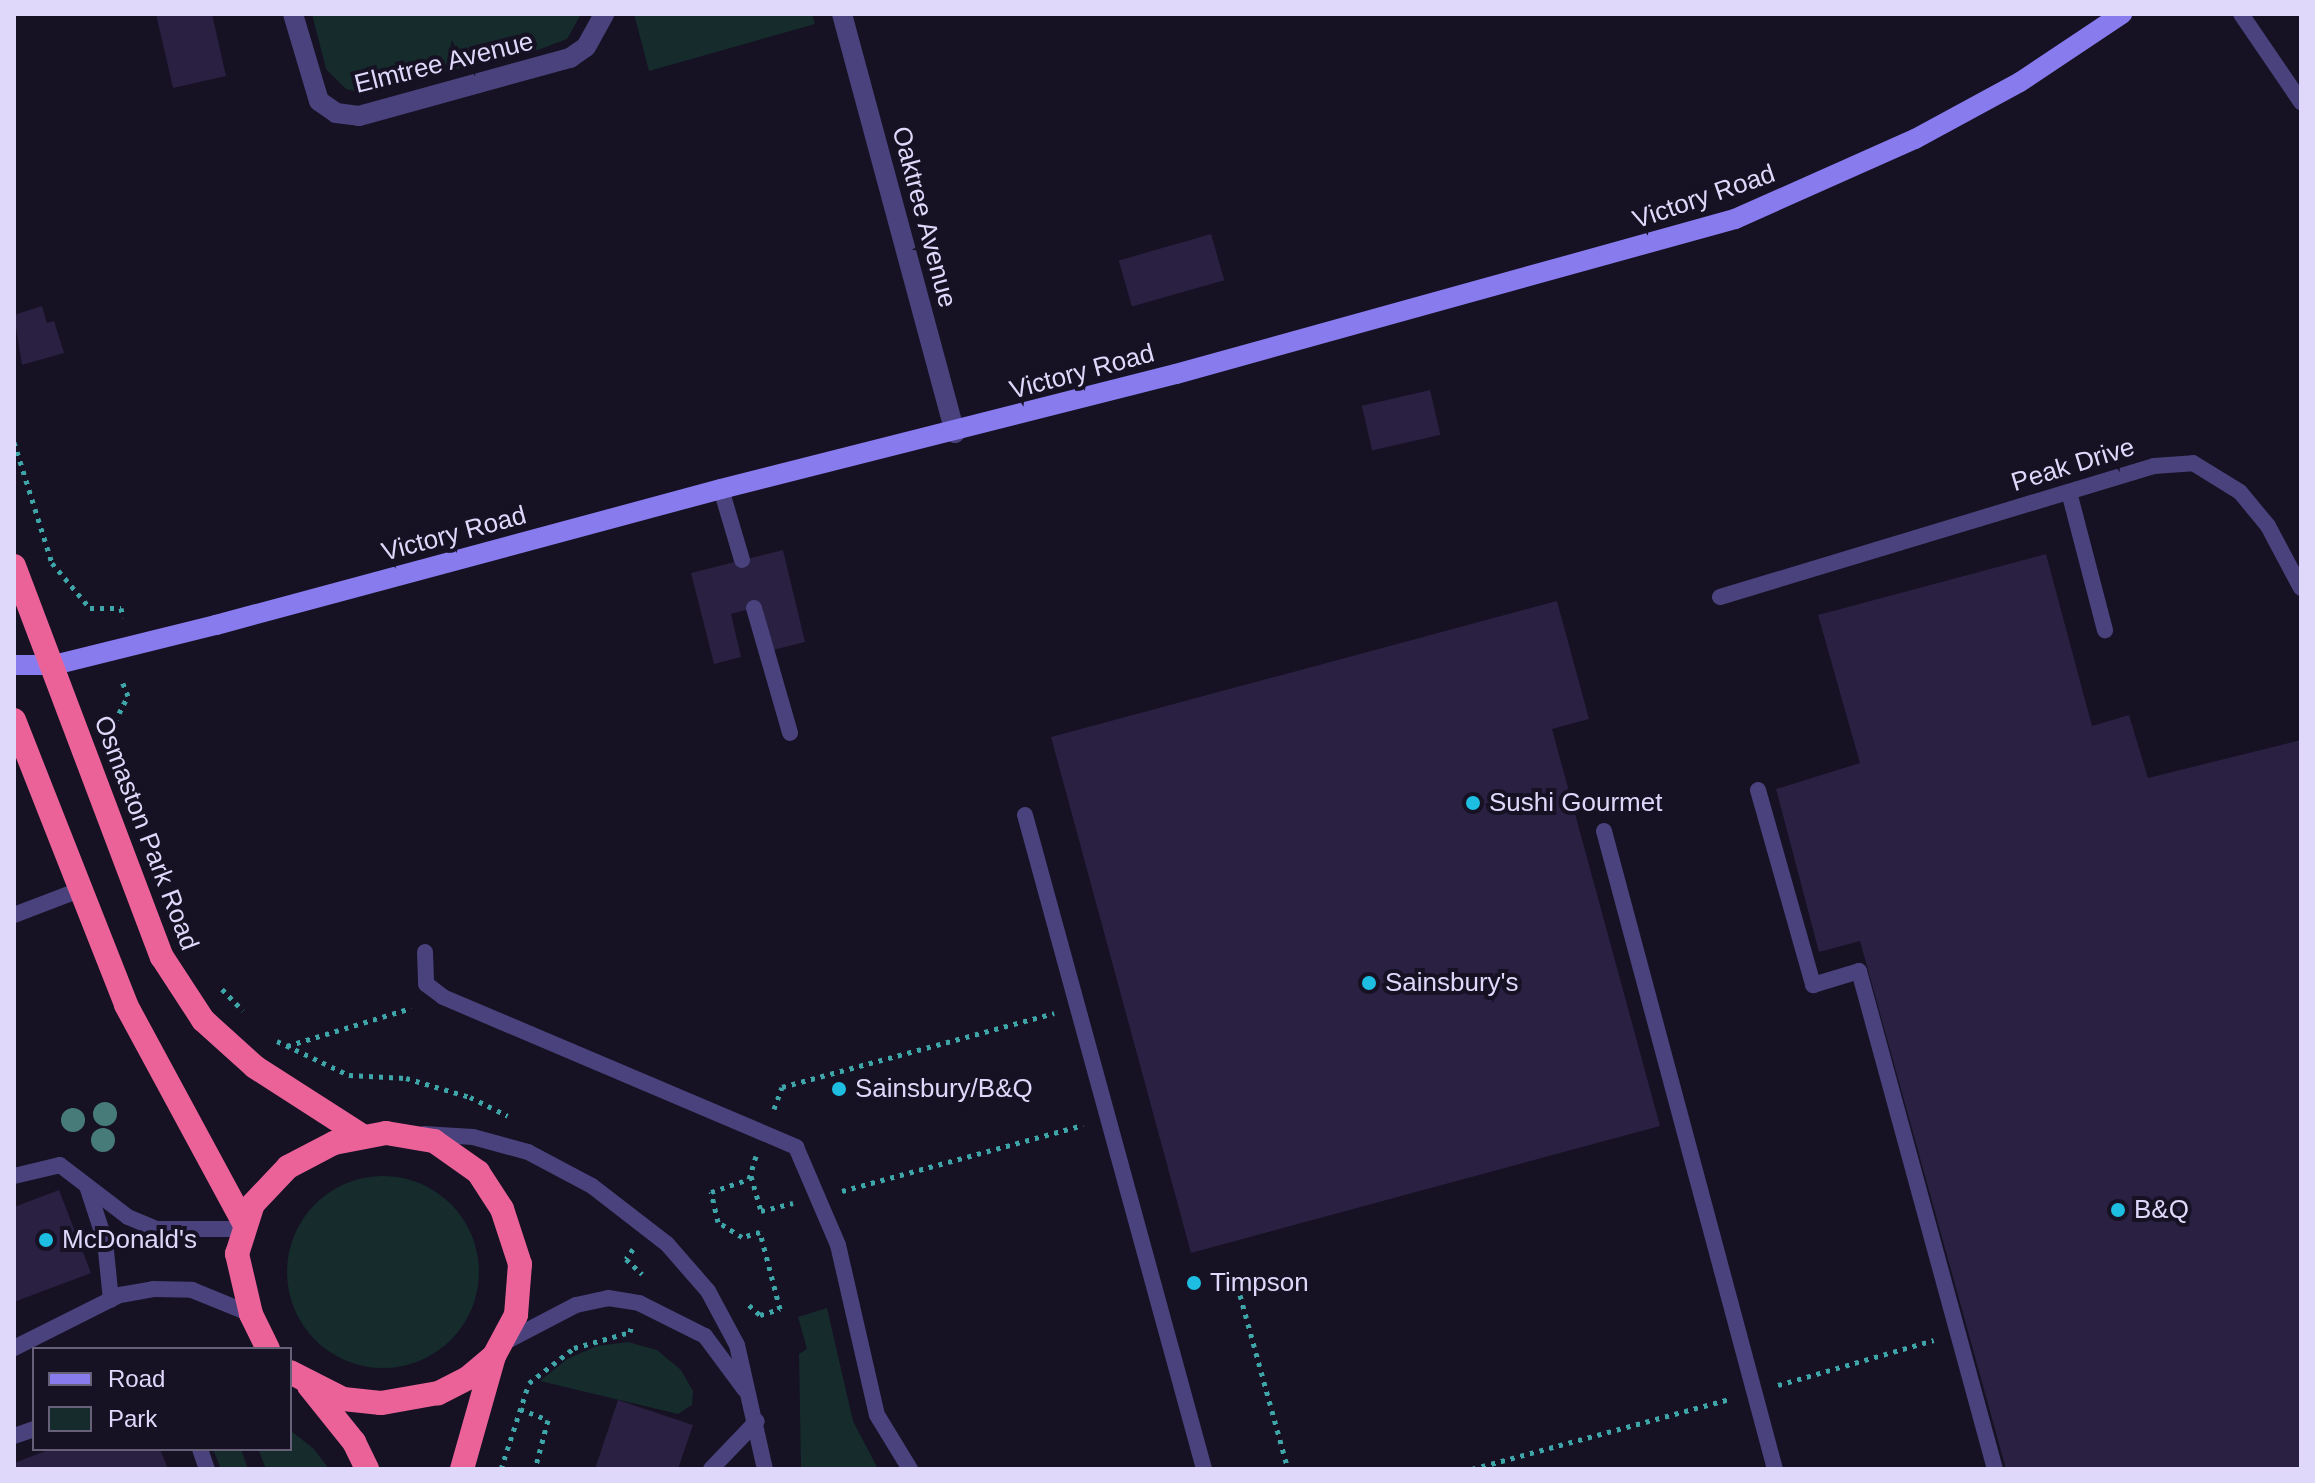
<!DOCTYPE html>
<html>
<head>
<meta charset="utf-8">
<style>
	body { margin:0 }
	#map { position:relative; width:2315px; height:1483px; overflow:hidden; background:#161123; font-family:Helvetica,sans-serif }
	div>[style] { position:absolute }
	[style*='--x'] { left:calc(var(--x)*1px); top:calc(var(--y)*1px); width:calc(var(--w)*1px); rotate:calc(var(--a)*1deg) }
	.green>* { inset:0; background:#152b2c }
	.round { border-radius:50% }
	.building>* { inset:0; background:#292042; transform-origin:0 0 }
	.path>* { height:5px; margin-top:-2.5px; transform-origin:0; background:repeating-linear-gradient(90deg,#3ea6a8 0 4px,transparent 0 10px) }
	.lane>* { height:16px; margin:-8px; padding:0 8px; transform-origin:8px; border-radius:8px; background:#49427c }
	.street>* { height:20px; margin:-10px; padding:0 10px; transform-origin:10px; border-radius:10px; background:#49427c }
	.secondary>* { height:20px; margin:-10px; padding:0 10px; transform-origin:10px; border-radius:10px; background:#877bee }
	.highway>* { height:24px; margin:-12px; padding:0 12px; transform-origin:12px; border-radius:12px; background:#eb6299 }
	.trees>* { width:24px; height:24px; margin:-12px; border-radius:50%; background:#467b79 }
	.dots>* { width:22px; height:22px; translate:-50% -50%; box-sizing:border-box; border:4px solid #161123; border-radius:50% }
	span { translate:-50% -50%; white-space:nowrap; text-align:center; line-height:1.15; -webkit-text-stroke:8px #161123; paint-order:stroke }
	.street-label { font-size:26px; color:#dfd8fa }
	.poi-label { font-size:26px; color:#dfd8fa }
	.left { translate:0 -50%; text-align:left }
	.frame { position:absolute; inset:0; border:16px solid #dfd8fa; pointer-events:none }
	.legend { position:absolute; left:32px; top:1347px; width:260px; height:104px; box-sizing:border-box; background:#161123; border:2px solid #666179; margin:0; padding:10px 14px; list-style:none; font-size:24px; color:#dfd8fa }
	.legend li { display:flex; align-items:center; gap:16px; height:40px }
	.legend b { width:40px; border:2px solid #666179 }
</style>
</head>
<body>
<div id="map">
	<div class="green">
		<div style="clip-path:polygon(312px 14px,581px 14px,567px 39px,538px 50px,359px 92px,346px 89px,326px 69px)"></div>
		<div style="clip-path:polygon(634px 14px,812px 14px,815px 24px,649px 71px)"></div>
		<div class="round" style="left:287px;top:1176px;width:192px;height:192px"></div>
		<div style="clip-path:polygon(827px 1308px,853px 1421px,878px 1469px,801px 1469px,799px 1354px,807px 1349px,798px 1317px)"></div>
		<div style="clip-path:polygon(628px 1342px,657px 1350px,681px 1370px,693px 1391px,692px 1405px,678px 1414px,540px 1381px,567px 1359px,597px 1346px)"></div>
		<div style="clip-path:polygon(290px 1430px,314px 1449px,329px 1469px,266px 1469px,258px 1449px,290px 1449px)"></div>
		<div style="clip-path:polygon(213px 1449px,241px 1449px,248px 1469px,221px 1469px)"></div>
	</div>
	<div class="building">
		<div style="clip-path:polygon(156px 14px,212px 14px,226px 76px,173px 88px)"></div>
		<div style="left:1211px;top:234px;width:48px;height:96px;rotate:74deg"></div>
		<div style="clip-path:polygon(42px 306px,47px 323px,54px 321px,64px 353px,22px 365px,14px 315px)"></div>
		<div style="left:1430px;top:390px;width:46px;height:70px;rotate:77deg"></div>
		<div style="clip-path:polygon(783px 550px,805px 642px,773px 650px,762px 606px,754px 608px,731px 614px,741px 657px,714px 664px,691px 573px)"></div>
		<div style="clip-path:polygon(2046px 554px,2092px 726px,2129px 715px,2148px 778px,2301px 740px,2301px 1469px,2006px 1469px,1860px 941px,1819px 952px,1776px 789px,1860px 763px,1818px 615px)"></div>
		<div style="clip-path:polygon(1557px 601px,1589px 719px,1552px 729px,1660px 1126px,1191px 1253px,1051px 737px)"></div>
		<div style="clip-path:polygon(59px 1190px,91px 1273px,14px 1302px,14px 1207px)"></div>
		<div style="clip-path:polygon(618px 1400px,693px 1425px,678px 1469px,595px 1469px)"></div>
		<div style="clip-path:polygon(51px 1449px,160px 1449px,168px 1469px,14px 1469px,14px 1463px)"></div>
	</div>
	<div class="path">
		<div style="--x:14;--y:442;--w:127;--a:72.6"></div>
		<div style="--x:52;--y:563;--w:59;--a:49.8"></div>
		<div style="--x:90;--y:608;--w:31;--a:0"></div>
		<div style="--x:121;--y:608;--w:10;--a:79"></div>
		<div style="--x:110;--y:731;--w:39;--a:-63"></div>
		<div style="--x:128;--y:696;--w:18;--a:-112"></div>
		<div style="--x:222;--y:989;--w:30;--a:46"></div>
		<div style="--x:277;--y:1041;--w:80;--a:25.3"></div>
		<div style="--x:349;--y:1075;--w:57;--a:3"></div>
		<div style="--x:406;--y:1078;--w:67;--a:16.5"></div>
		<div style="--x:470;--y:1097;--w:42;--a:26.6"></div>
		<div style="--x:287;--y:1046;--w:130;--a:-17"></div>
		<div style="--x:774;--y:1109;--w:23;--a:-70"></div>
		<div style="--x:782;--y:1087;--w:282;--a:-15.2"></div>
		<div style="--x:751;--y:1176;--w:36;--a:74"></div>
		<div style="--x:761;--y:1211;--w:33;--a:-14"></div>
		<div style="--x:842;--y:1191;--w:250;--a:-15.3"></div>
		<div style="--x:633;--y:1249;--w:12;--a:125"></div>
		<div style="--x:626;--y:1259;--w:22;--a:43"></div>
		<div style="--x:1240;--y:1295;--w:180;--a:74.6"></div>
		<div style="--x:749;--y:1305;--w:15;--a:42"></div>
		<div style="--x:760;--y:1315;--w:21;--a:-17"></div>
		<div style="--x:780;--y:1309;--w:80;--a:-104.6"></div>
		<div style="--x:760;--y:1232;--w:19;--a:164"></div>
		<div style="--x:742;--y:1237;--w:28;--a:-148"></div>
		<div style="--x:718;--y:1222;--w:31;--a:-103"></div>
		<div style="--x:711;--y:1192;--w:40;--a:-18.9"></div>
		<div style="--x:749;--y:1179;--w:24;--a:-73"></div>
		<div style="--x:1778;--y:1385;--w:162;--a:-16.1"></div>
		<div style="--x:520;--y:1409;--w:30;--a:21"></div>
		<div style="--x:548;--y:1420;--w:51;--a:104.9"></div>
		<div style="--x:501;--y:1469;--w:90;--a:-72"></div>
		<div style="--x:529;--y:1383;--w:57;--a:-37.9"></div>
		<div style="--x:574;--y:1348;--w:58;--a:-15.9"></div>
		<div style="--x:630;--y:1332;--w:4;--a:-76"></div>
		<div style="--x:1472;--y:1469;--w:267;--a:-15.2"></div>
	</div>
	<div class="lane">
		<div style="--x:2241;--y:14;--w:107;--a:55.7"></div>
		<div style="--x:721;--y:489;--w:74;--a:73.5"></div>
		<div style="--x:2069;--y:492;--w:143;--a:75.4"></div>
		<div style="--x:1720;--y:597;--w:453;--a:-16.8"></div>
		<div style="--x:2154;--y:466;--w:39;--a:-4"></div>
		<div style="--x:2193;--y:463;--w:55;--a:31.7"></div>
		<div style="--x:2240;--y:492;--w:44;--a:50.5"></div>
		<div style="--x:2268;--y:526;--w:70;--a:62"></div>
		<div style="--x:754;--y:608;--w:130;--a:73.9"></div>
		<div style="--x:1758;--y:790;--w:203;--a:74.2"></div>
		<div style="--x:1813;--y:985;--w:48;--a:-16.9"></div>
		<div style="--x:1859;--y:971;--w:516;--a:74.73"></div>
		<div style="--x:1025;--y:815;--w:678;--a:74.69"></div>
		<div style="--x:1604;--y:831;--w:661;--a:75"></div>
		<div style="--x:14;--y:915;--w:70;--a:-21"></div>
		<div style="--x:425;--y:952;--w:32;--a:88"></div>
		<div style="--x:426;--y:984;--w:21;--a:37"></div>
		<div style="--x:443;--y:997;--w:384;--a:23"></div>
		<div style="--x:796;--y:1147;--w:107;--a:66.8"></div>
		<div style="--x:838;--y:1245;--w:174;--a:77.1"></div>
		<div style="--x:877;--y:1415;--w:63;--a:58.6"></div>
		<div style="--x:424;--y:1134;--w:49;--a:3.5"></div>
		<div style="--x:473;--y:1137;--w:57;--a:15.3"></div>
		<div style="--x:528;--y:1152;--w:72;--a:28"></div>
		<div style="--x:592;--y:1186;--w:95;--a:37.7"></div>
		<div style="--x:667;--y:1244;--w:62;--a:48.9"></div>
		<div style="--x:708;--y:1291;--w:61;--a:61.8"></div>
		<div style="--x:737;--y:1345;--w:127;--a:77.3"></div>
		<div style="--x:14;--y:1176;--w:47;--a:-13.4"></div>
		<div style="--x:60;--y:1165;--w:86;--a:37.4"></div>
		<div style="--x:128;--y:1217;--w:30;--a:23"></div>
		<div style="--x:156;--y:1229;--w:86;--a:0"></div>
		<div style="--x:87;--y:1186;--w:58;--a:71.9"></div>
		<div style="--x:105;--y:1241;--w:59;--a:84.2"></div>
		<div style="--x:503;--y:1343;--w:82;--a:-27.5"></div>
		<div style="--x:576;--y:1305;--w:33;--a:-12"></div>
		<div style="--x:608;--y:1298;--w:31;--a:9"></div>
		<div style="--x:639;--y:1303;--w:74;--a:26.6"></div>
		<div style="--x:705;--y:1336;--w:67;--a:53.5"></div>
		<div style="--x:14;--y:1348;--w:119;--a:-26.6"></div>
		<div style="--x:120;--y:1295;--w:34;--a:-10"></div>
		<div style="--x:153;--y:1289;--w:39;--a:1"></div>
		<div style="--x:192;--y:1290;--w:64;--a:22.1"></div>
		<div style="--x:14;--y:1436;--w:21;--a:-19"></div>
		<div style="--x:200;--y:1449;--w:21;--a:71"></div>
		<div style="--x:711;--y:1469;--w:66;--a:-46.2"></div>
	</div>
	<div class="street">
		<div style="--x:293;--y:14;--w:91;--a:73.4"></div>
		<div style="--x:319;--y:101;--w:21;--a:35"></div>
		<div style="--x:336;--y:113;--w:23;--a:7"></div>
		<div style="--x:359;--y:116;--w:219;--a:-15.4"></div>
		<div style="--x:570;--y:58;--w:19;--a:-35"></div>
		<div style="--x:586;--y:47;--w:38;--a:-61"></div>
		<div style="--x:842;--y:14;--w:434;--a:74.9"></div>
	</div>
	<div class="secondary">
		<div style="--x:14;--y:665;--w:40;--a:0"></div>
		<div style="--x:54;--y:665;--w:167;--a:-13.9"></div>
		<div style="--x:216;--y:625;--w:523;--a:-15.07"></div>
		<div style="--x:721;--y:489;--w:469;--a:-14.2"></div>
		<div style="--x:1176;--y:374;--w:580;--a:-15.5"></div>
		<div style="--x:1735;--y:219;--w:197;--a:-24"></div>
		<div style="--x:1915;--y:139;--w:119;--a:-28.5"></div>
		<div style="--x:2020;--y:82;--w:123;--a:-33.7"></div>
	</div>
	<div class="highway">
		<div style="--x:14;--y:566;--w:418;--a:69.3"></div>
		<div style="--x:162;--y:957;--w:75;--a:56.9"></div>
		<div style="--x:203;--y:1020;--w:70;--a:42.1"></div>
		<div style="--x:255;--y:1067;--w:126;--a:32.7"></div>
		<div style="--x:14;--y:720;--w:306;--a:68.5"></div>
		<div style="--x:126;--y:1005;--w:248;--a:61.6"></div>
		<div style="--x:268;--y:1349;--w:39;--a:-116"></div>
		<div style="--x:251;--y:1314;--w:62;--a:-103.1"></div>
		<div style="--x:237;--y:1254;--w:52;--a:-72.3"></div>
		<div style="--x:253;--y:1204;--w:51;--a:-46.6"></div>
		<div style="--x:288;--y:1167;--w:52;--a:-27.6"></div>
		<div style="--x:334;--y:1143;--w:53;--a:-10.9"></div>
		<div style="--x:386;--y:1133;--w:49;--a:9.5"></div>
		<div style="--x:434;--y:1141;--w:54;--a:35.2"></div>
		<div style="--x:478;--y:1172;--w:44;--a:57"></div>
		<div style="--x:502;--y:1209;--w:58;--a:71.9"></div>
		<div style="--x:520;--y:1264;--w:51;--a:94.5"></div>
		<div style="--x:516;--y:1315;--w:47;--a:118.2"></div>
		<div style="--x:494;--y:1356;--w:34;--a:140"></div>
		<div style="--x:468;--y:1378;--w:34;--a:153"></div>
		<div style="--x:438;--y:1393;--w:58;--a:170"></div>
		<div style="--x:381;--y:1403;--w:38;--a:-174"></div>
		<div style="--x:343;--y:1399;--w:59;--a:-153"></div>
		<div style="--x:309;--y:1386;--w:72;--a:51.2"></div>
		<div style="--x:354;--y:1442;--w:30;--a:64"></div>
		<div style="--x:462;--y:1469;--w:117;--a:-74.2"></div>
	</div>
	<div class="trees">
		<div style="left:105px;top:1114px"></div>
		<div style="left:73px;top:1120px"></div>
		<div style="left:103px;top:1140px"></div>
	</div>
	<div class="dots">
		<div style="left:1473px;top:803px;background:#1dbee1"></div>
		<div style="left:1369px;top:983px;background:#1dbee1"></div>
		<div style="left:839px;top:1089px;background:#1dbee1"></div>
		<div style="left:2118px;top:1210px;background:#1dbee1"></div>
		<div style="left:46px;top:1240px;background:#1dbee1"></div>
		<div style="left:1194px;top:1283px;background:#1dbee1"></div>
	</div>
	<div class="street-label">
		<span style="left:444px;top:63px;rotate:-14deg">Elmtree Avenue</span>
		<span style="left:1704px;top:197px;rotate:-19deg">Victory Road</span>
		<span style="left:924px;top:217px;rotate:75deg">Oaktree Avenue</span>
		<span style="left:1082px;top:372px;rotate:-15deg">Victory Road</span>
		<span style="left:2073px;top:465px;rotate:-17deg">Peak Drive</span>
		<span style="left:454px;top:534px;rotate:-15deg">Victory Road</span>
		<span style="left:146px;top:833px;rotate:69deg">Osmaston Park Road</span>
	</div>
	<div class="poi-label">
		<span class="left" style="left:1489px;top:803px">Sushi Gourmet</span>
		<span class="left" style="left:1385px;top:983px">Sainsbury's</span>
		<span class="left" style="left:855px;top:1089px">Sainsbury/B&amp;Q</span>
		<span class="left" style="left:2134px;top:1210px">B&amp;Q</span>
		<span class="left" style="left:62px;top:1240px">McDonald's</span>
		<span class="left" style="left:1210px;top:1283px">Timpson</span>
	</div>
	<div class="frame"></div>
	<ul class="legend">
	<li><b style="height:10px;background:#877bee"></b>Road</li>
	<li><b style="height:22px;background:#152b2c"></b>Park</li>
	</ul>
</div>
</body>
</html>
